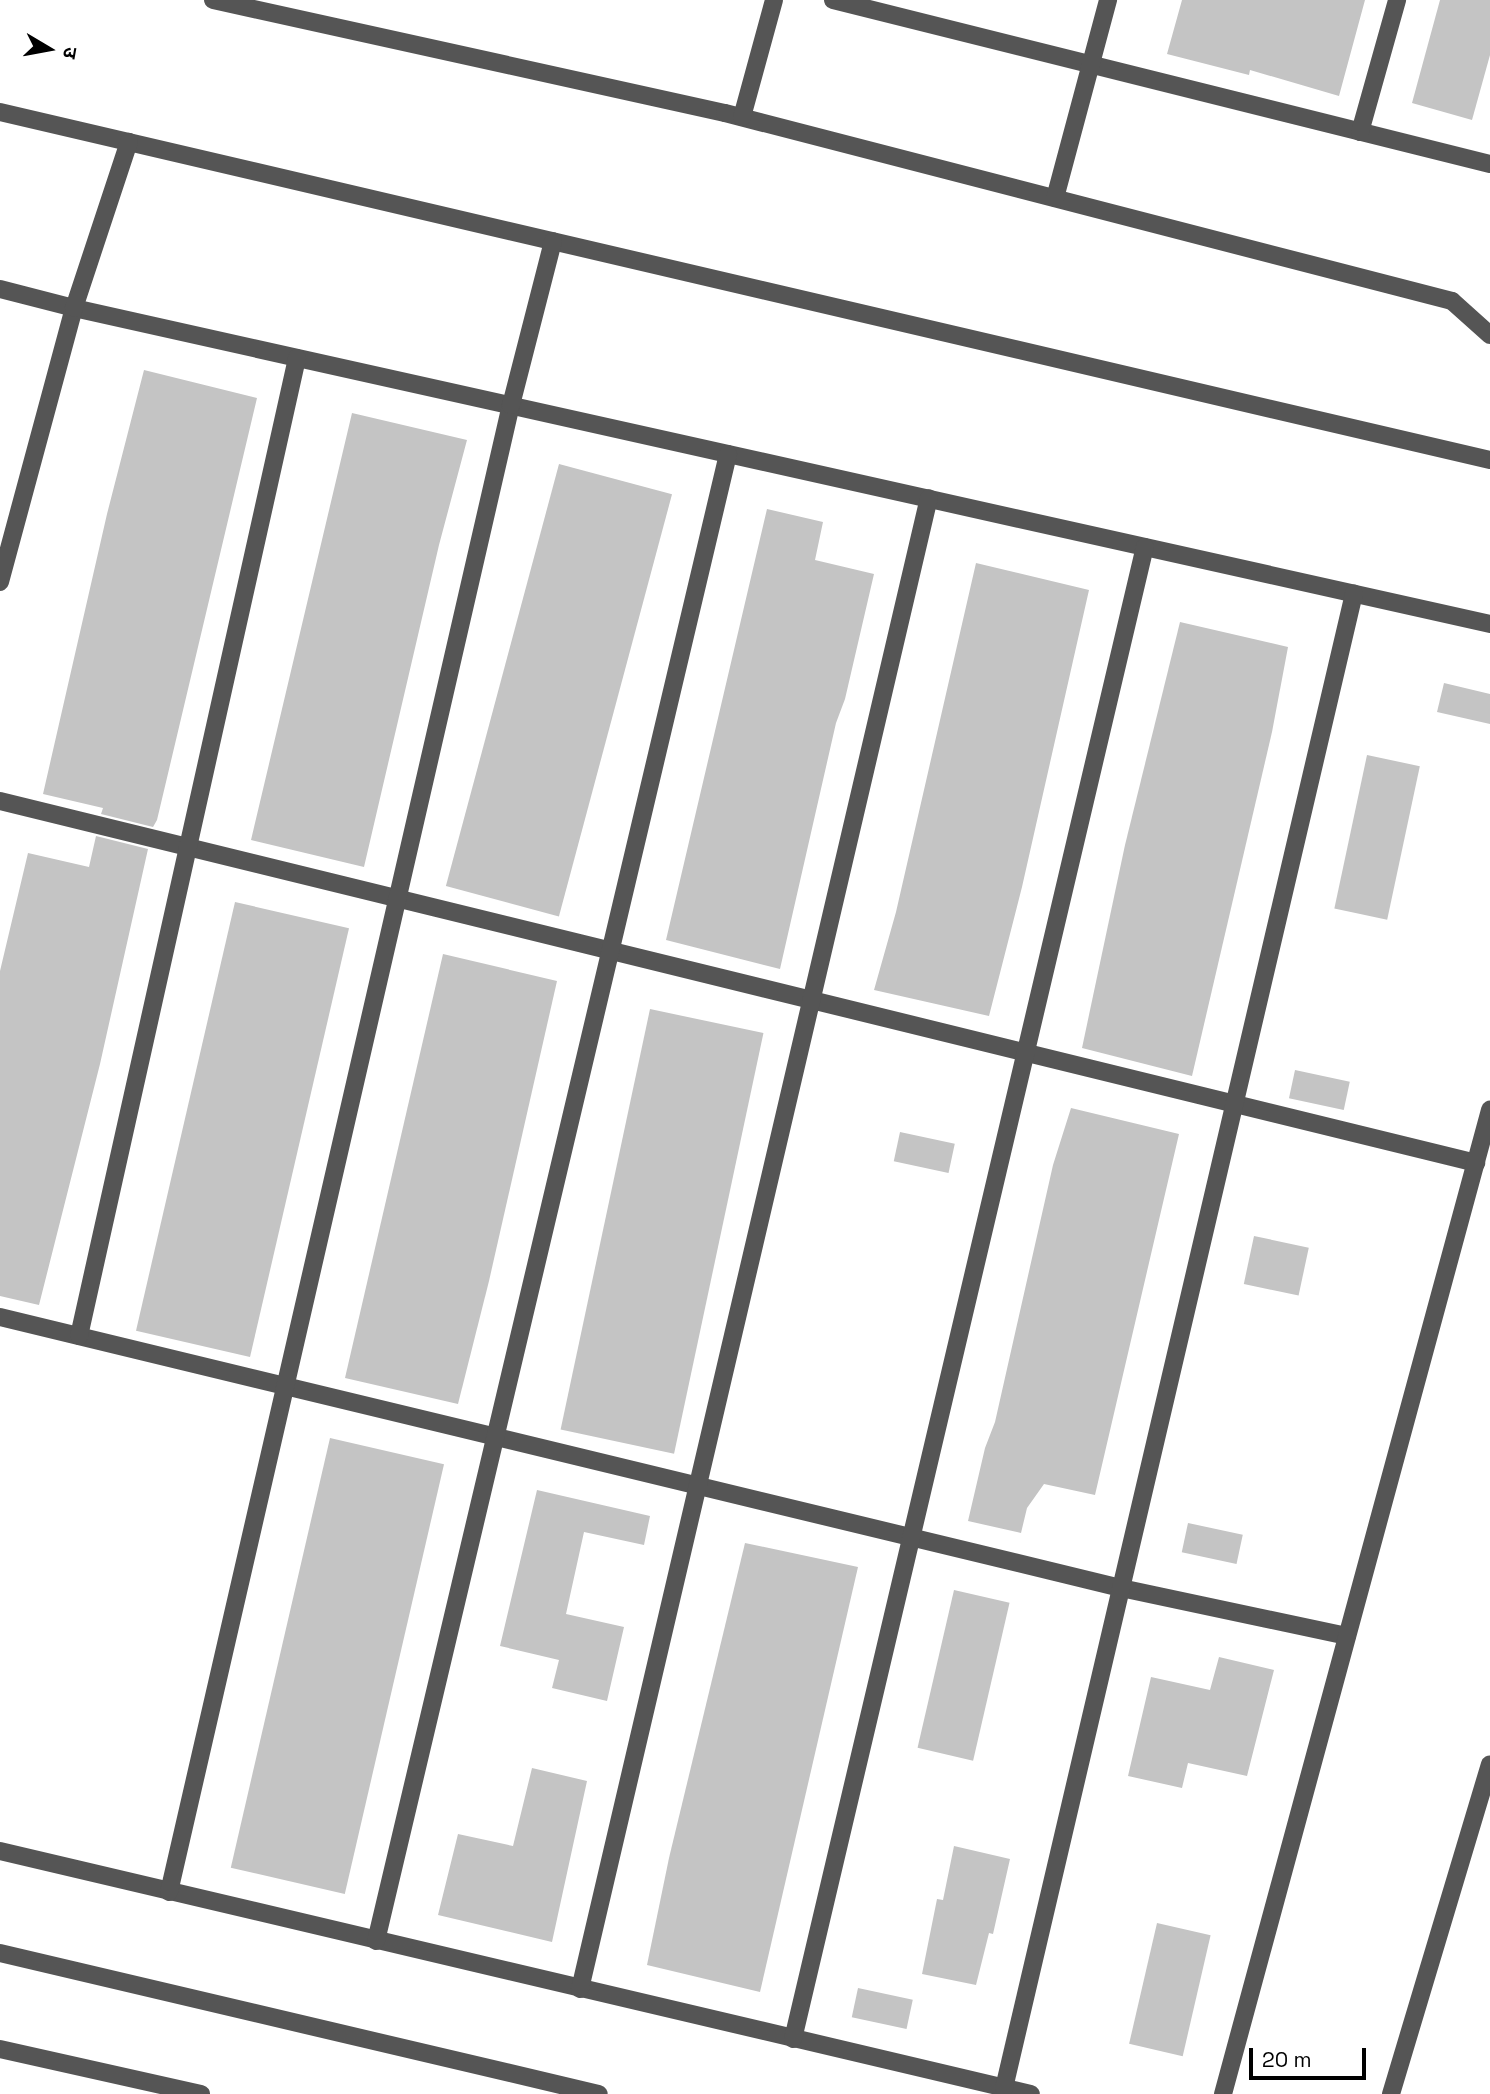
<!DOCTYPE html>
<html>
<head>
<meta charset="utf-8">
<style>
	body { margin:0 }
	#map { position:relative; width:1490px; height:2094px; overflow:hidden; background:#fff; font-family:"Space Grotesk","Noto Sans Devanagari",sans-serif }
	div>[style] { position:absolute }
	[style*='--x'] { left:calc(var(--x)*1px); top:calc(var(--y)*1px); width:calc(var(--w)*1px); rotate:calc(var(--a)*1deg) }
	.building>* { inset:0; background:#c4c4c4; transform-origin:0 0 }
	.minor>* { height:18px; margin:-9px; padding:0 9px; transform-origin:9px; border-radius:9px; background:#555 }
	span { translate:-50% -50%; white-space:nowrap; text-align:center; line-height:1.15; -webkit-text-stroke:6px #fff; paint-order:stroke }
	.north { position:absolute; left:14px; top:14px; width:70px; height:70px; -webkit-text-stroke:5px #fff; paint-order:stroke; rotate:100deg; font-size:19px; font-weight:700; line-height:28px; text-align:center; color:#000 }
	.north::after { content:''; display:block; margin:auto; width:24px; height:32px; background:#000; clip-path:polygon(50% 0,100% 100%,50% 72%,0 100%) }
	.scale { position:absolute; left:1249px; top:2048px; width:117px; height:32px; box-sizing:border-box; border:4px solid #000; border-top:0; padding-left:9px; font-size:21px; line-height:24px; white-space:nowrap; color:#000; -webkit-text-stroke:5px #fff; paint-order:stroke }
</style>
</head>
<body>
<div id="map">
	<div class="building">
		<div style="clip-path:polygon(1182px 0,1365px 0,1339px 96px,1250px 70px,1249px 75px,1167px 54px)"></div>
		<div style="clip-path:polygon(1440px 0,1490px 0,1490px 55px,1472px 120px,1412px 103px)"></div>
		<div style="clip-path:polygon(144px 370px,257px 398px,157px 820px,153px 827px,101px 814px,103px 808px,43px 794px,107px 514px)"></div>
		<div style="clip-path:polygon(352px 413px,467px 440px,439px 545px,364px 867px,251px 840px)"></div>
		<div style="left:559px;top:464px;width:117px;height:437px;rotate:15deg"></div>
		<div style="clip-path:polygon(767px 509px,823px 522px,815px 560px,874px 574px,845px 699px,836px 723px,780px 969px,666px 940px)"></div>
		<div style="clip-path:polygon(976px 563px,1089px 590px,1022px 887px,989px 1016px,874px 990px,896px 912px)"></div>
		<div style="clip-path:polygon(1180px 622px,1288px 647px,1272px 732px,1192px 1076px,1082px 1048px,1125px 845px)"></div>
		<div style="clip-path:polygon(1444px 683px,1490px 694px,1490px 724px,1437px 712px)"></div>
		<div style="left:1367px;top:755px;width:54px;height:157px;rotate:12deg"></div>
		<div style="clip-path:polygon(96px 836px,148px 849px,100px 1064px,39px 1305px,0 1296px,0 971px,28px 853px,89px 867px)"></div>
		<div style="left:235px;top:902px;width:117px;height:440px;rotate:13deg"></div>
		<div style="clip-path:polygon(443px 954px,557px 981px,489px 1281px,458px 1404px,345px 1378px)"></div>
		<div style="left:650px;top:1009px;width:116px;height:430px;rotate:12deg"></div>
		<div style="left:1295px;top:1070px;width:56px;height:29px;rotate:12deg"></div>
		<div style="clip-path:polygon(1071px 1108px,1179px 1134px,1095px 1495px,1044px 1484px,1027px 1508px,1021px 1533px,968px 1521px,985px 1448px,995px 1422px,1053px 1165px)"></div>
		<div style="left:900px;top:1132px;width:56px;height:30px;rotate:12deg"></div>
		<div style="left:1254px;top:1236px;width:56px;height:49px;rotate:12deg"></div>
		<div style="left:330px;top:1438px;width:117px;height:441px;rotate:13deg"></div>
		<div style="clip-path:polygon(537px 1490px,650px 1516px,644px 1545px,584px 1532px,566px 1614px,624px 1627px,607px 1701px,552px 1688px,559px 1660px,500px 1646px)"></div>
		<div style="left:1188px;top:1523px;width:56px;height:30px;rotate:12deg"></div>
		<div style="clip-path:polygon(745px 1543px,858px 1567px,760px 1992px,647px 1965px,669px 1858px)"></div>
		<div style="left:954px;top:1590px;width:57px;height:162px;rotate:13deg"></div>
		<div style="clip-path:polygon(1219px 1657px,1274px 1670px,1247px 1776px,1188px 1763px,1182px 1788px,1128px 1776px,1151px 1677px,1210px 1690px)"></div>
		<div style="clip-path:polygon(532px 1768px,587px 1781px,552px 1942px,438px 1915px,458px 1834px,513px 1846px)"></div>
		<div style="clip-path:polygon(954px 1846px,1010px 1859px,993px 1934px,989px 1933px,976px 1985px,922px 1974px,937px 1899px,943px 1900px)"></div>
		<div style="left:1157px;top:1923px;width:55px;height:124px;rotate:13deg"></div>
		<div style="left:858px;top:1988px;width:56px;height:30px;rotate:12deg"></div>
	</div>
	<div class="minor">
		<div style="--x:213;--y:0;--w:524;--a:12.45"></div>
		<div style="--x:725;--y:113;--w:751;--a:14.5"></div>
		<div style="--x:1452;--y:301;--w:51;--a:41.8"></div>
		<div style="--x:833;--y:0;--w:677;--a:14.02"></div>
		<div style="--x:0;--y:112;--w:1530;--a:13.15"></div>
		<div style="--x:742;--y:117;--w:121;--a:-74.7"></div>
		<div style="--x:1360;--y:132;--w:137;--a:-74.3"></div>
		<div style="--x:1055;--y:198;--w:205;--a:-75"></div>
		<div style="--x:0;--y:289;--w:76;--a:14.4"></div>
		<div style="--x:74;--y:308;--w:1451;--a:12.58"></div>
		<div style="--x:0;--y:582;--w:284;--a:-74.9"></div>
		<div style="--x:74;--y:308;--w:175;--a:-71.7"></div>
		<div style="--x:0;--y:801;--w:1520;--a:13.78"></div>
		<div style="--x:0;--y:1317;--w:1153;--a:13.59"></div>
		<div style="--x:1121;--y:1588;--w:231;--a:12"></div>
		<div style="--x:79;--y:1336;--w:1002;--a:-77.43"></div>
		<div style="--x:0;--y:1851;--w:1059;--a:13.26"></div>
		<div style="--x:169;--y:1892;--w:1526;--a:-77.05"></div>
		<div style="--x:511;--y:405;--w:169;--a:-75.6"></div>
		<div style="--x:376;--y:1941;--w:1528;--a:-76.68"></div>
		<div style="--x:0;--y:1953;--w:615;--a:13.25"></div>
		<div style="--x:580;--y:1989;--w:1531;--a:-76.83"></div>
		<div style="--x:793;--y:2039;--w:1533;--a:-76.73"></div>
		<div style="--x:0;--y:2049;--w:206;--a:12.6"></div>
		<div style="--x:1004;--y:2088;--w:1535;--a:-76.82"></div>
		<div style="--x:1223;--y:2094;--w:1020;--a:-74.82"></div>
		<div style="--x:1391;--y:2094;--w:344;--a:-73.3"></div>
	</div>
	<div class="north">उ</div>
	<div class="scale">20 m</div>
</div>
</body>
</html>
